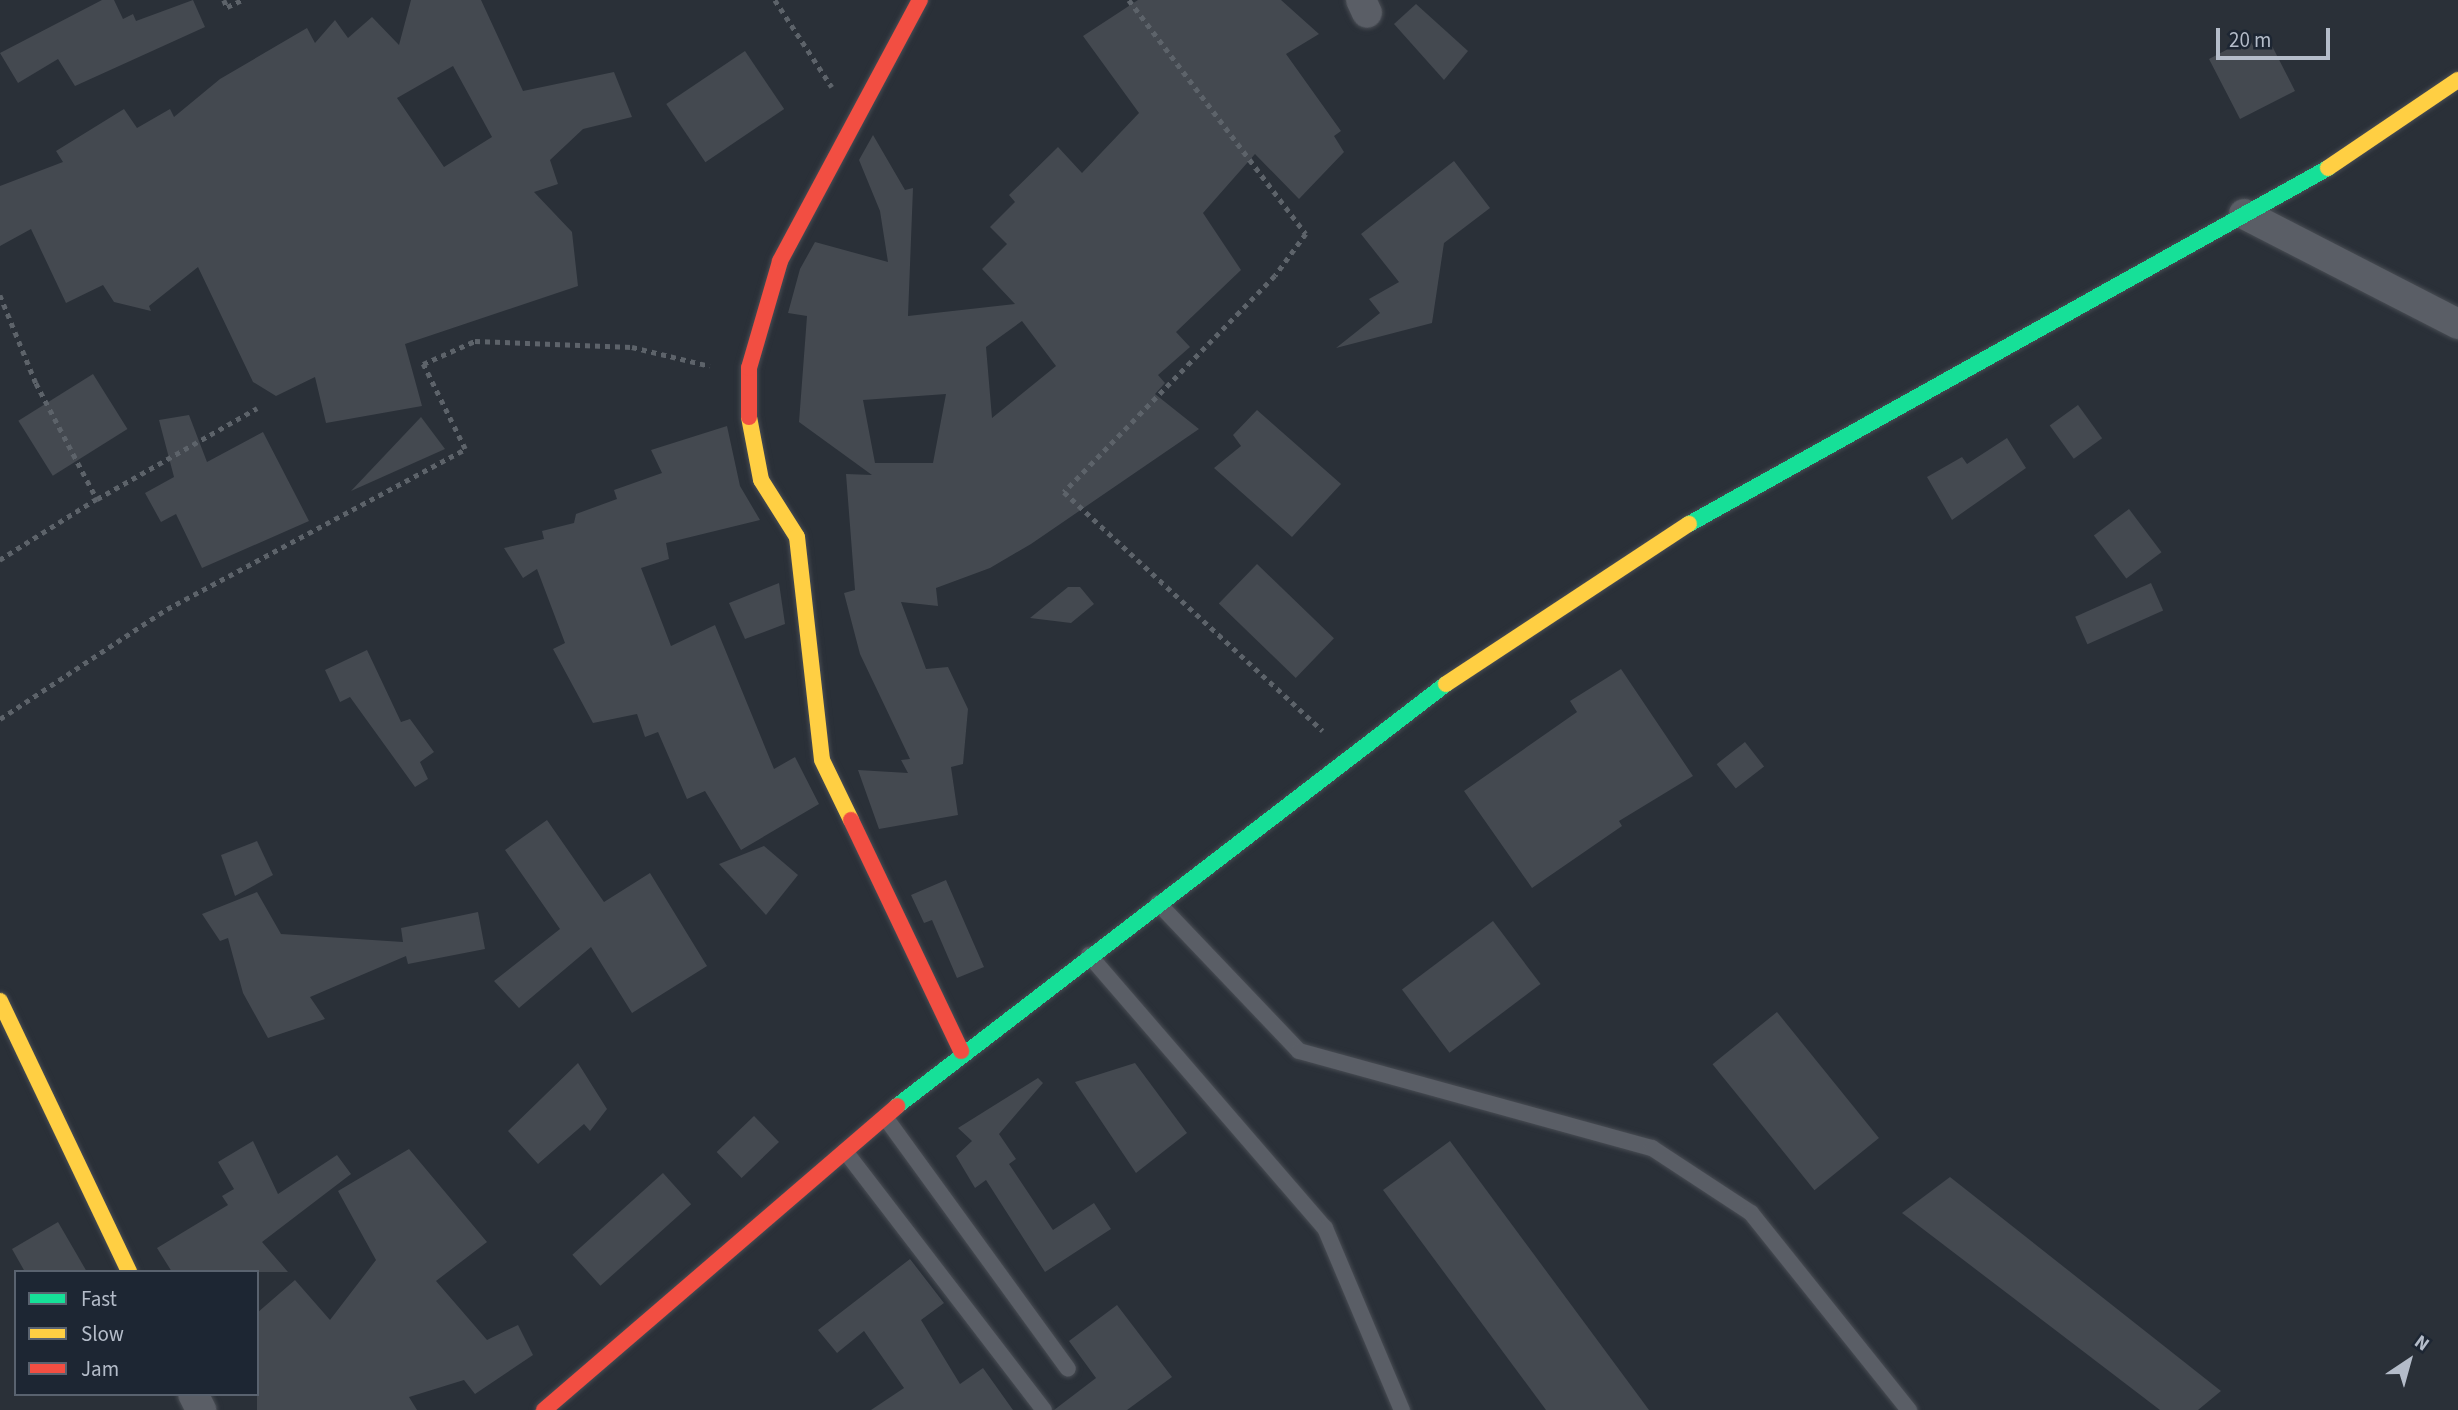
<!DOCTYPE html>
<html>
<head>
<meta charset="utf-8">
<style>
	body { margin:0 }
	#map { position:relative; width:2458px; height:1410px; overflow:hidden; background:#2a3038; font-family:"Source Sans 3",sans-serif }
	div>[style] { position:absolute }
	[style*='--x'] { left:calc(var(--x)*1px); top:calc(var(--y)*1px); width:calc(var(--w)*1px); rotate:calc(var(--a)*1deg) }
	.building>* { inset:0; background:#444950; transform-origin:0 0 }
	.path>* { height:4.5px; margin-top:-2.25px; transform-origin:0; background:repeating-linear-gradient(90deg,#5d636a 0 5px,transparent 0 10px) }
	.roads { filter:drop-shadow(0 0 2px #484c53) drop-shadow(0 0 2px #484c53) }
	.lane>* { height:16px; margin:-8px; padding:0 8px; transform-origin:8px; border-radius:8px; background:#5a5e66 }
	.street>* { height:30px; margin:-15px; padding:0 15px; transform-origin:15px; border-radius:15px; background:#5a5e66 }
	.fast>* { height:16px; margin:-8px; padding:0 8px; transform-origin:8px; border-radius:8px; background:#16e098 }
	.slow>* { height:16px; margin:-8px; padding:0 8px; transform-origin:8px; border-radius:8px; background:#ffcf43 }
	.jam>* { height:16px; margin:-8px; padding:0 8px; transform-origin:8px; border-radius:8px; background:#f24e42 }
	span { translate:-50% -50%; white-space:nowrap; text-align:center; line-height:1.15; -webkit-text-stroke:5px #1d2633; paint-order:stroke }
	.legend { position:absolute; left:14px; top:1270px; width:245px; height:126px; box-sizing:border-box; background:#1d2633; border:2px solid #59626f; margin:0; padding:9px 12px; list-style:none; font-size:21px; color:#b4bcc9 }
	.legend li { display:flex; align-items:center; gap:14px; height:35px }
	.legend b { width:35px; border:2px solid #59626f }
	.north { position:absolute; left:2374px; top:1326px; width:70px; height:70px; -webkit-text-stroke:5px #1d2633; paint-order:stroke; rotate:36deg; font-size:19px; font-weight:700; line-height:28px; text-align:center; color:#b4bcc9 }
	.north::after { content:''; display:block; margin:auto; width:24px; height:32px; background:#b4bcc9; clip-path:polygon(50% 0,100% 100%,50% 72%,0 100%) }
	.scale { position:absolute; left:2216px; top:28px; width:114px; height:32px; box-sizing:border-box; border:4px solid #b4bcc9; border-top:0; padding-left:9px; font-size:21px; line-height:24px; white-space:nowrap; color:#b4bcc9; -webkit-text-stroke:5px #1d2633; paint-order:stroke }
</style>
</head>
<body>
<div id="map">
	<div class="building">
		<div style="clip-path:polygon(102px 0,114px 0,123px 19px,133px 14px,136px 21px,193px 0,205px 27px,75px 86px,58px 59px,18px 83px,0 53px)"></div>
		<div style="clip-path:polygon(evenodd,411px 0,481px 0,523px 91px,614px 72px,632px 117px,583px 129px,550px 160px,558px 184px,534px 192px,572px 232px,578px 286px,405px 344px,422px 406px,326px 423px,315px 377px,276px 396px,253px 382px,198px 267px,149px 306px,151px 311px,114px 302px,103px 285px,66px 303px,31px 229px,0 246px,0 186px,63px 162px,56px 151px,124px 109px,137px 128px,170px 109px,174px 117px,220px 79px,307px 28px,315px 43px,335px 20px,348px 38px,372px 17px,399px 45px,411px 0,453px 66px,492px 137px,444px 167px,397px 98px,453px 66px)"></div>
		<div style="clip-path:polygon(evenodd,1138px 0,1281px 0,1319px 34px,1286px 54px,1341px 131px,1334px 136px,1344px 152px,1299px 199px,1255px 154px,1203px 213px,1241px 270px,1176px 332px,1190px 347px,1158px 375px,1165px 383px,1155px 394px,1199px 429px,1031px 544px,990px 568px,936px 588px,938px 606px,901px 602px,926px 669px,948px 667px,968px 709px,963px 764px,951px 767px,958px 815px,879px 829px,858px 770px,908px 773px,901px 760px,910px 759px,860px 654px,844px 593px,855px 590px,846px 474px,872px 475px,799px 422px,807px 316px,788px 313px,800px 269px,815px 242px,888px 262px,880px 211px,859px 160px,873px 135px,905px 190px,913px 188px,908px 316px,1015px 304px,982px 269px,1007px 244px,990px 227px,1015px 202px,1009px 195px,1058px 147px,1082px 173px,1139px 113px,1083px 36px,1138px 0,1022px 321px,1056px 366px,992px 418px,986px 347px,1022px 321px,1138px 0,946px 394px,933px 463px,875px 463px,863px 400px,946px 394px)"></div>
		<div style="clip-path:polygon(1416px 4px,1468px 51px,1444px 80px,1394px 24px)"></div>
		<div style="clip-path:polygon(2249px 38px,2254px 48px,2269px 40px,2295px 91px,2240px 119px,2209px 59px)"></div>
		<div style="left:745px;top:51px;width:70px;height:95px;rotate:56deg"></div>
		<div style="clip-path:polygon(1454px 161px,1490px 208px,1444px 243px,1432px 323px,1336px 348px,1380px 313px,1369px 299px,1399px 282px,1361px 234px)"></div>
		<div style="left:93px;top:374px;width:65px;height:88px;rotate:58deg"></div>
		<div style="left:2078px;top:405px;width:41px;height:35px;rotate:54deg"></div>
		<div style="clip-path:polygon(1257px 410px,1341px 484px,1292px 537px,1214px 468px,1241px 446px,1233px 435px)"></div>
		<div style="clip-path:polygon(189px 415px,207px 462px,263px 432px,309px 521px,202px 568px,176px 514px,161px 522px,145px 493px,174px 477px,159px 420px)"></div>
		<div style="clip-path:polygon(421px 417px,445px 449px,351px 491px)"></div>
		<div style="clip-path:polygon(727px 426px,740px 486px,760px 520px,666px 543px,669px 559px,641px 568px,671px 646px,715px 625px,774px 769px,795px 757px,819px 804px,741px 850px,705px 791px,687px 799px,658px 732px,645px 737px,637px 714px,593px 723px,553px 649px,565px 643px,537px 569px,523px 578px,504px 548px,544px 539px,542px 531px,574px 523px,576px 514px,617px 499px,614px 490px,662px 473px,651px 450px)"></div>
		<div style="clip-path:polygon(2007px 438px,2026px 468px,1952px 520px,1927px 477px,1962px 457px,1967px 464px)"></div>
		<div style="left:2129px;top:509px;width:54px;height:44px;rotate:53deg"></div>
		<div style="left:1257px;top:564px;width:107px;height:55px;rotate:44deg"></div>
		<div style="clip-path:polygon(779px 583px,785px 624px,745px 639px,729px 603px)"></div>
		<div style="left:2151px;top:583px;width:30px;height:83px;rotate:66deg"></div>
		<div style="clip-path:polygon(1068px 587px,1080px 587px,1094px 604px,1071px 623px,1030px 618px)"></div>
		<div style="clip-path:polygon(367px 650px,401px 722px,410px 719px,434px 752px,420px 762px,428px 779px,415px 787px,350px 697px,340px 702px,325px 670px)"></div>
		<div style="clip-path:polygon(1621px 669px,1693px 776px,1619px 821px,1622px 826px,1532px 888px,1464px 791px,1577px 712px,1570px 701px)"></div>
		<div style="left:1745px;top:742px;width:31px;height:36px;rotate:52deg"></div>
		<div style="clip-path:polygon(547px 820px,604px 902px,650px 873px,707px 966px,632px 1013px,591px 947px,519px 1008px,494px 981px,560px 929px,505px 850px)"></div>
		<div style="clip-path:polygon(257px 841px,273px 875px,235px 896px,221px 855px)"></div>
		<div style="clip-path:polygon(764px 846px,798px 875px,766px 915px,719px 864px)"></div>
		<div style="clip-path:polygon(946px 880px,984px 967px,957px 978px,932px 920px,924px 923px,911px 895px)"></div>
		<div style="clip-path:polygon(257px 892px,281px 934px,403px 942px,401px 928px,478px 912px,485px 949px,408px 964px,406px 956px,310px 997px,325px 1019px,268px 1038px,243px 993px,228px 938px,220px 941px,202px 914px)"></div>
		<div style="left:1493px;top:921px;width:79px;height:114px;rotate:53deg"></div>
		<div style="left:1777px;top:1012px;width:162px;height:83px;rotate:51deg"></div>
		<div style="clip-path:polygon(578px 1063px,607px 1109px,590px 1131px,584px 1124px,538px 1164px,508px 1131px)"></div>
		<div style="clip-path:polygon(1135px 1063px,1187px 1133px,1136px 1173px,1075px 1082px)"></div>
		<div style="clip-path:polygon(1038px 1078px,1043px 1083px,999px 1134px,1016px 1159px,1009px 1164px,1053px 1230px,1094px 1203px,1111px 1229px,1045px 1272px,986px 1180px,975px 1188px,956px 1156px,972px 1141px,958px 1128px)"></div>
		<div style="left:754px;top:1116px;width:36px;height:52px;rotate:46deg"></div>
		<div style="clip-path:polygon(253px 1141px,278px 1194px,337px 1155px,351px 1174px,262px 1242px,288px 1272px,172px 1272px,157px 1248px,228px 1205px,222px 1196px,234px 1189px,218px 1162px)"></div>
		<div style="clip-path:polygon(1450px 1141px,1649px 1410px,1546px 1410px,1383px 1190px)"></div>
		<div style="clip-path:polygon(409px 1149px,487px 1242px,436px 1281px,487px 1340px,518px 1325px,533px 1355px,475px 1394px,464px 1380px,409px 1397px,417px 1410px,257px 1410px,257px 1313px,295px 1280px,330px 1320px,376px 1260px,338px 1191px)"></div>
		<div style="left:663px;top:1173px;width:42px;height:122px;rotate:48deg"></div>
		<div style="clip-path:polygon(1950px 1177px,2221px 1391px,2198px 1410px,2160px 1410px,1902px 1213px)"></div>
		<div style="clip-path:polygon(58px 1222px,87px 1272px,25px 1272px,12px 1249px)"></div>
		<div style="clip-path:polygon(910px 1259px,944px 1303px,921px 1320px,960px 1384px,983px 1368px,1013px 1410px,871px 1410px,904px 1388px,864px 1331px,837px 1353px,818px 1330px)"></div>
		<div style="clip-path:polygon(1117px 1305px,1172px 1377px,1127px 1410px,1054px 1410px,1096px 1378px,1069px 1341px)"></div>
	</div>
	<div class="path">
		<div style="--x:224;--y:0;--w:8;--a:67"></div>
		<div style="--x:227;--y:7;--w:17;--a:-25"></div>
		<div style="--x:775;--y:0;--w:104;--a:56.8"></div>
		<div style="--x:1129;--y:0;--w:293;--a:52.9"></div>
		<div style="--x:1306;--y:234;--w:52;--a:126.4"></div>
		<div style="--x:1275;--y:276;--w:302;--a:134.3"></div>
		<div style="--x:1064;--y:492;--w:352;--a:42.7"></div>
		<div style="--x:0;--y:295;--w:95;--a:67.8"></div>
		<div style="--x:36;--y:383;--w:131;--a:62.3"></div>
		<div style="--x:97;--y:499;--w:115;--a:147.8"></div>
		<div style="--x:97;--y:499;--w:184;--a:-29.6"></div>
		<div style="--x:0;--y:719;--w:200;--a:-33.4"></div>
		<div style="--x:167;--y:609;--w:338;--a:-28.2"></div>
		<div style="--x:465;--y:449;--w:95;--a:-116.3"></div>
		<div style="--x:423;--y:364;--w:57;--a:-23.9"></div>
		<div style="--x:475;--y:341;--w:157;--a:2.2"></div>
		<div style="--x:632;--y:347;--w:80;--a:13.7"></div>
	</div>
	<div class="roads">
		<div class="lane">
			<div style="--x:1158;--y:903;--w:204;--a:46.4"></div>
			<div style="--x:1299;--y:1051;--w:366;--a:15.4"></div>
			<div style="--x:1652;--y:1148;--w:118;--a:33.3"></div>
			<div style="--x:1751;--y:1213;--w:253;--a:51.3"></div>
			<div style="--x:1089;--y:955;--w:361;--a:49.2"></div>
			<div style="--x:1325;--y:1228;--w:198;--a:67.1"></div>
			<div style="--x:885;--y:1117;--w:311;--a:54"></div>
			<div style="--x:845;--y:1151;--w:327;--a:52.5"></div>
		</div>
		<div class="street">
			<div style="--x:1361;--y:0;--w:14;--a:65"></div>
			<div style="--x:2244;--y:214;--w:241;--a:27.2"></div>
			<div style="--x:193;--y:1394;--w:18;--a:63"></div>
		</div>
		<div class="fast">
			<div style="--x:1689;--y:524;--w:731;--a:-29.12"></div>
			<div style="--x:897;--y:1106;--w:692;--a:-37.55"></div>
		</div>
		<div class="slow">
			<div style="--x:2328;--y:168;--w:157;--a:-34.1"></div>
			<div style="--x:749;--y:417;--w:64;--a:79.2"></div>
			<div style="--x:761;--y:480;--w:67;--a:57.7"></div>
			<div style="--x:797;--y:537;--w:224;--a:83.6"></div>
			<div style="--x:822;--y:760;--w:67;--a:64.2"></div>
			<div style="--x:1446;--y:684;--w:291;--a:-33.4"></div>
			<div style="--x:0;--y:1001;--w:300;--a:64.5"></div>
		</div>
		<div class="jam">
			<div style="--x:749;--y:417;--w:49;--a:-90"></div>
			<div style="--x:749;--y:368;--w:111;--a:-73.8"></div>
			<div style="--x:780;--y:261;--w:296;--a:-61.8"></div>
			<div style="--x:851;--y:820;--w:256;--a:64.5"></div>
			<div style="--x:544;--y:1410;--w:466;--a:-40.7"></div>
		</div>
	</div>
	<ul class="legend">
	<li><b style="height:9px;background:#16e098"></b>Fast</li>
	<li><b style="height:9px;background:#ffcf43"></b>Slow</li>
	<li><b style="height:9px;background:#f24e42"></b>Jam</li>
	</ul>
	<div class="north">N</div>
	<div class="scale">20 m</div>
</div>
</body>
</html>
